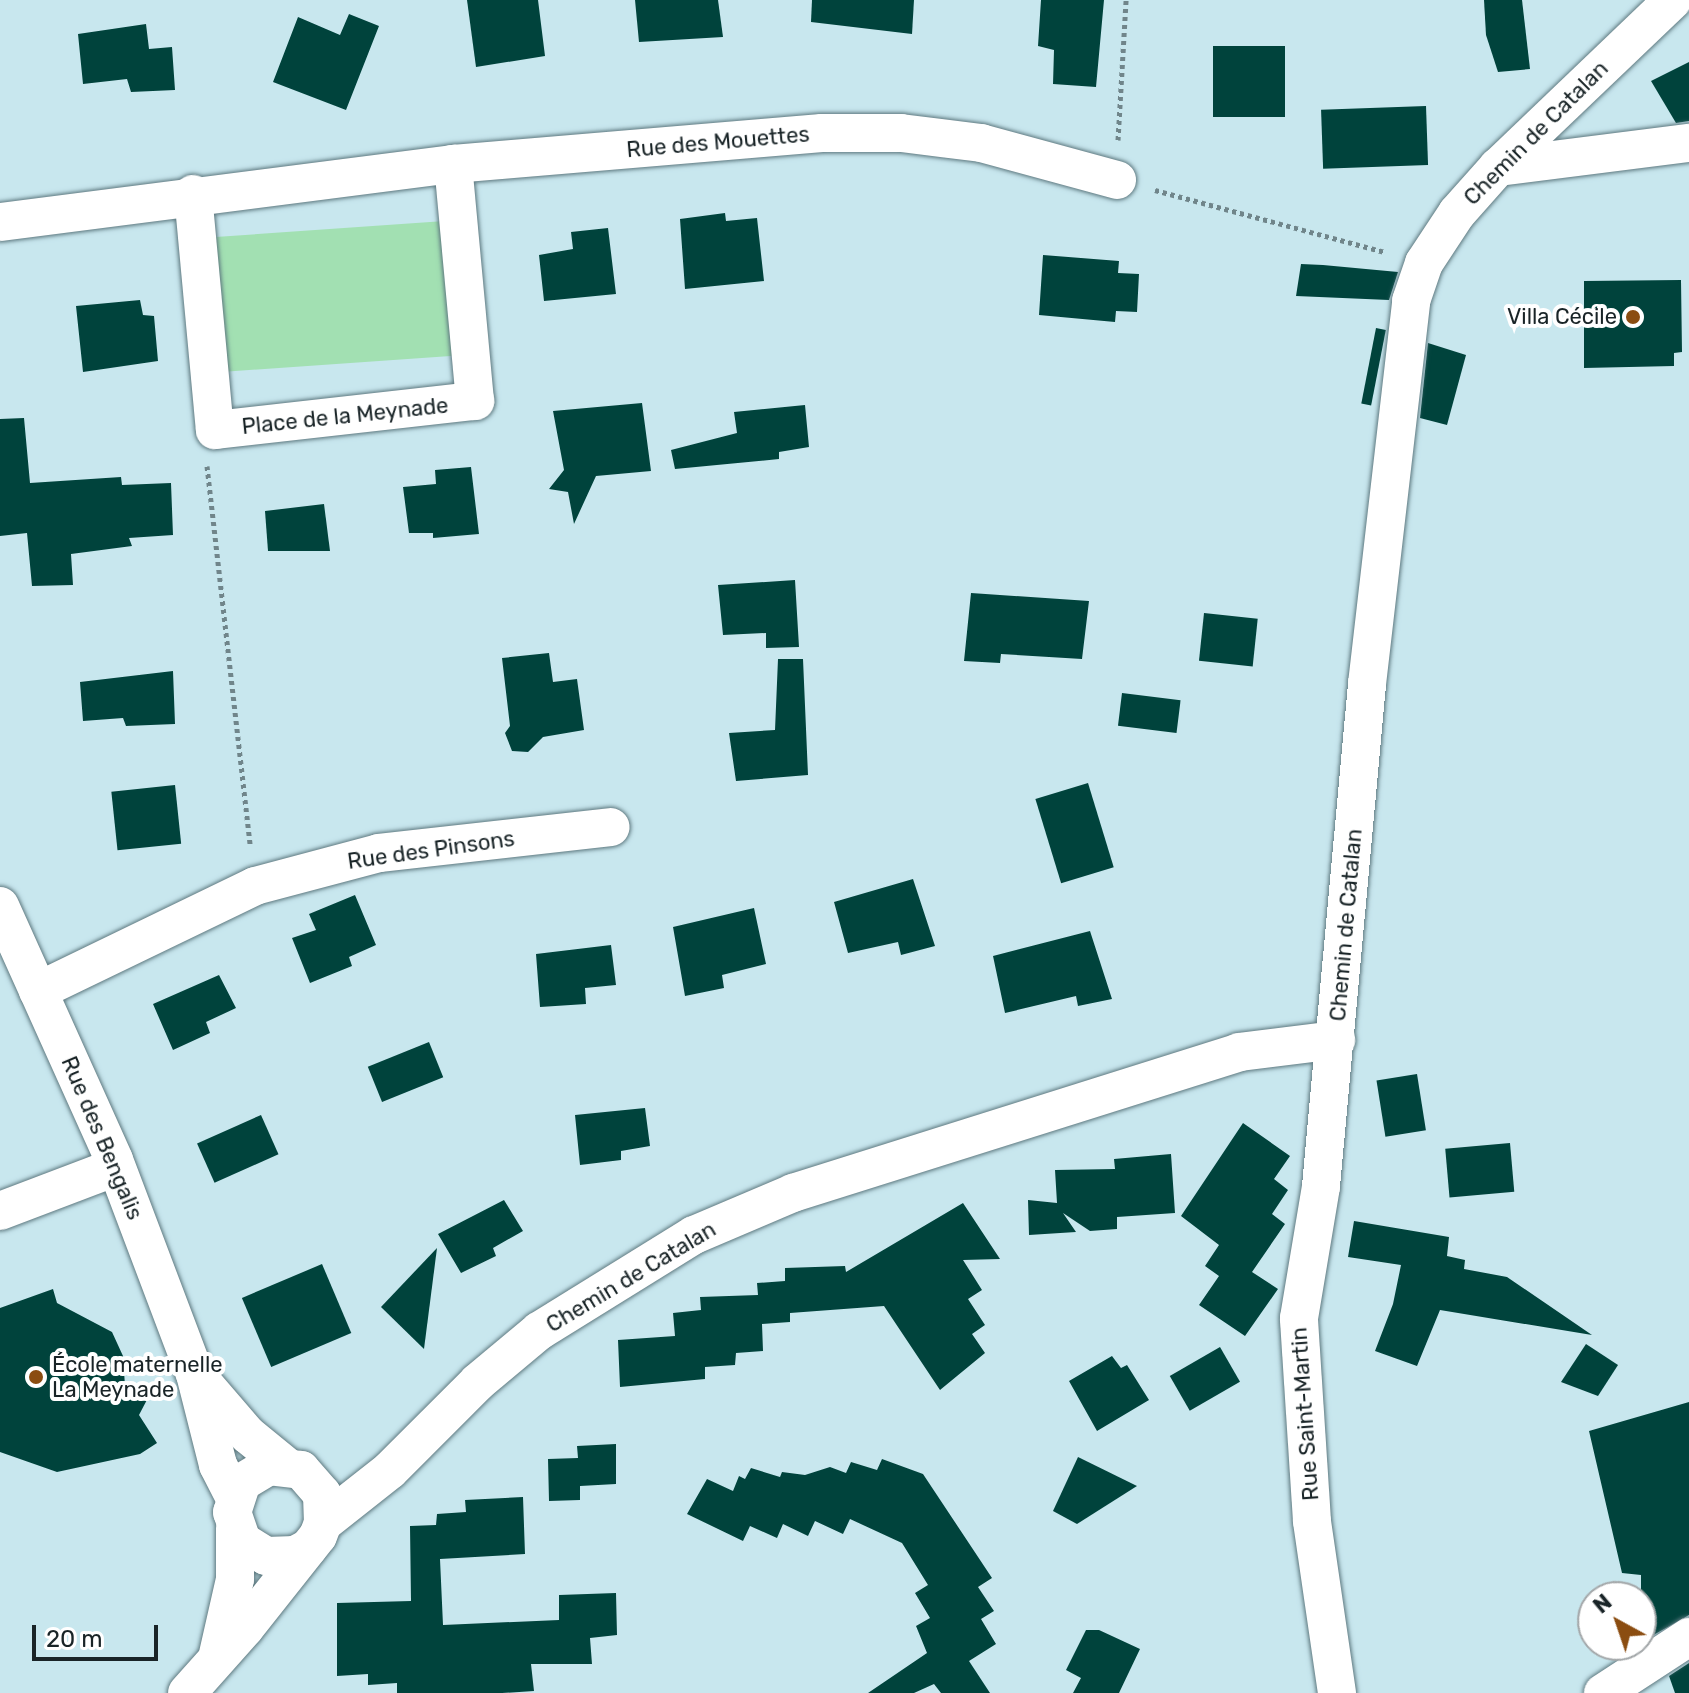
<!DOCTYPE html>
<html>
<head>
<meta charset="utf-8">
<style>
	body { margin:0 }
	#map { position:relative; width:1689px; height:1693px; overflow:hidden; background:#c8e7ee; font-family:Rubik,sans-serif }
	div>[style] { position:absolute }
	[style*='--x'] { left:calc(var(--x)*1px); top:calc(var(--y)*1px); width:calc(var(--w)*1px); rotate:calc(var(--a)*1deg) }
	.green>* { inset:0; background:#a2e0b2; transform-origin:0 0 }
	.building>* { inset:0; background:#00433c; transform-origin:0 0 }
	.path>* { height:5px; margin-top:-2.5px; transform-origin:0; background:repeating-linear-gradient(90deg,#70858a 0 4px,transparent 0 8px) }
	.roads { filter:drop-shadow(0 0 2px #5e7980) drop-shadow(0 0 2px #5e7980) }
	.minor>* { height:38px; margin:-19px; padding:0 19px; transform-origin:19px; border-radius:19px; background:#fff }
	.dots>* { width:22px; height:22px; translate:-50% -50%; box-sizing:border-box; border:4px solid #fff; border-radius:50% }
	span { translate:-50% -50%; white-space:nowrap; text-align:center; line-height:1.15; -webkit-text-stroke:8px #fff; paint-order:stroke }
	.street-label { font-size:22px; color:#192427 }
	.poi-label { font-size:22px; color:#192427 }
	.right { translate:-100% -50%; text-align:right }
	.left { translate:0 -50%; text-align:left }
	.north { position:absolute; left:1577px; top:1581px; width:80px; height:80px; box-sizing:border-box; background:#fff; border:2px solid #a3a7a9; border-radius:50%; rotate:320deg; font-size:22px; font-weight:700; line-height:32px; text-align:center; color:#192427 }
	.north::after { content:''; display:block; margin:auto; width:28px; height:36px; background:#8b4d11; clip-path:polygon(50% 0,100% 100%,50% 72%,0 100%) }
	.scale { position:absolute; left:32px; top:1625px; width:126px; height:36px; box-sizing:border-box; border:4px solid #192427; border-top:0; padding-left:10px; font-size:24px; line-height:28px; white-space:nowrap; color:#192427; -webkit-text-stroke:6px #fff; paint-order:stroke }
</style>
</head>
<body>
<div id="map">
	<div class="green">
		<div style="left:459px;top:220px;width:135px;height:262px;rotate:86deg"></div>
	</div>
	<div class="building">
		<div style="clip-path:polygon(467px 0,538px 0,545px 56px,476px 67px)"></div>
		<div style="clip-path:polygon(635px 0,718px 0,723px 37px,639px 42px)"></div>
		<div style="clip-path:polygon(812px 0,914px 0,912px 34px,811px 22px)"></div>
		<div style="clip-path:polygon(1041px 0,1104px 0,1096px 87px,1053px 84px,1054px 50px,1038px 46px)"></div>
		<div style="clip-path:polygon(1484px 0,1522px 0,1530px 69px,1498px 72px,1486px 35px)"></div>
		<div style="clip-path:polygon(349px 14px,379px 26px,346px 110px,273px 82px,298px 17px,340px 35px)"></div>
		<div style="clip-path:polygon(146px 24px,149px 49px,172px 47px,175px 90px,131px 92px,127px 79px,83px 84px,78px 34px)"></div>
		<div style="left:1285px;top:46px;width:71px;height:72px;rotate:90deg"></div>
		<div style="clip-path:polygon(1689px 62px,1689px 121px,1676px 123px,1651px 81px)"></div>
		<div style="left:1426px;top:106px;width:59px;height:105px;rotate:88deg"></div>
		<div style="clip-path:polygon(725px 213px,726px 221px,757px 218px,764px 281px,685px 289px,680px 219px)"></div>
		<div style="clip-path:polygon(608px 228px,616px 294px,544px 301px,539px 255px,573px 249px,571px 232px)"></div>
		<div style="clip-path:polygon(1043px 255px,1119px 261px,1118px 273px,1139px 274px,1137px 312px,1116px 311px,1115px 322px,1039px 315px)"></div>
		<div style="clip-path:polygon(1301px 264px,1323px 265px,1398px 272px,1389px 300px,1296px 296px)"></div>
		<div style="clip-path:polygon(1681px 280px,1682px 352px,1674px 353px,1674px 366px,1584px 368px,1584px 281px)"></div>
		<div style="clip-path:polygon(140px 300px,143px 315px,154px 316px,158px 361px,83px 372px,76px 306px)"></div>
		<div style="left:1376px;top:328px;width:10px;height:77px;rotate:11deg"></div>
		<div style="clip-path:polygon(1428px 343px,1466px 355px,1447px 425px,1420px 418px)"></div>
		<div style="clip-path:polygon(642px 403px,651px 471px,596px 476px,574px 524px,568px 492px,549px 489px,564px 470px,553px 411px)"></div>
		<div style="clip-path:polygon(805px 405px,809px 447px,779px 452px,779px 459px,675px 469px,671px 450px,737px 433px,734px 412px)"></div>
		<div style="clip-path:polygon(24px 418px,30px 483px,121px 477px,122px 485px,171px 483px,173px 535px,129px 538px,132px 546px,71px 554px,73px 585px,32px 586px,27px 533px,0 536px,0 419px)"></div>
		<div style="clip-path:polygon(471px 467px,479px 534px,433px 538px,433px 533px,409px 533px,403px 487px,436px 484px,435px 470px)"></div>
		<div style="clip-path:polygon(324px 504px,330px 551px,268px 551px,265px 511px)"></div>
		<div style="clip-path:polygon(795px 580px,799px 647px,766px 648px,766px 633px,723px 635px,718px 585px)"></div>
		<div style="clip-path:polygon(971px 593px,1089px 601px,1082px 659px,1001px 654px,1000px 663px,964px 661px)"></div>
		<div style="left:1204px;top:613px;width:54px;height:48px;rotate:6deg"></div>
		<div style="clip-path:polygon(549px 653px,553px 682px,577px 679px,584px 730px,543px 737px,528px 752px,512px 751px,505px 733px,510px 726px,502px 658px)"></div>
		<div style="clip-path:polygon(778px 659px,803px 659px,808px 775px,736px 781px,729px 733px,775px 730px)"></div>
		<div style="clip-path:polygon(173px 671px,175px 724px,126px 726px,123px 718px,83px 721px,80px 682px)"></div>
		<div style="left:1122px;top:693px;width:59px;height:33px;rotate:7deg"></div>
		<div style="left:1088px;top:783px;width:88px;height:55px;rotate:73deg"></div>
		<div style="left:175px;top:785px;width:59px;height:64px;rotate:84deg"></div>
		<div style="clip-path:polygon(913px 879px,935px 946px,901px 955px,898px 942px,848px 953px,834px 902px)"></div>
		<div style="clip-path:polygon(355px 895px,376px 945px,349px 957px,352px 966px,310px 983px,292px 938px,316px 930px,309px 914px)"></div>
		<div style="clip-path:polygon(754px 908px,766px 964px,722px 975px,724px 988px,685px 996px,673px 927px)"></div>
		<div style="clip-path:polygon(1090px 931px,1112px 999px,1078px 1006px,1076px 996px,1005px 1013px,993px 956px)"></div>
		<div style="clip-path:polygon(611px 945px,616px 985px,585px 988px,586px 1004px,540px 1007px,536px 954px)"></div>
		<div style="clip-path:polygon(219px 975px,236px 1008px,206px 1022px,210px 1033px,173px 1050px,153px 1004px)"></div>
		<div style="left:429px;top:1042px;width:38px;height:66px;rotate:68deg"></div>
		<div style="left:1417px;top:1074px;width:57px;height:41px;rotate:81deg"></div>
		<div style="clip-path:polygon(645px 1108px,650px 1146px,621px 1151px,621px 1160px,580px 1165px,575px 1115px)"></div>
		<div style="left:261px;top:1115px;width:43px;height:70px;rotate:66deg"></div>
		<div style="clip-path:polygon(1243px 1123px,1290px 1156px,1274px 1179px,1288px 1190px,1272px 1214px,1285px 1224px,1252px 1272px,1278px 1289px,1245px 1336px,1199px 1305px,1219px 1276px,1205px 1266px,1219px 1245px,1181px 1216px)"></div>
		<div style="left:1510px;top:1143px;width:49px;height:65px;rotate:85deg"></div>
		<div style="clip-path:polygon(1171px 1154px,1175px 1213px,1117px 1217px,1117px 1229px,1090px 1231px,1063px 1213px,1076px 1232px,1029px 1235px,1028px 1200px,1057px 1203px,1055px 1170px,1115px 1169px,1114px 1159px)"></div>
		<div style="clip-path:polygon(504px 1200px,523px 1231px,493px 1248px,496px 1256px,461px 1273px,438px 1234px)"></div>
		<div style="clip-path:polygon(963px 1203px,1000px 1259px,963px 1260px,982px 1290px,968px 1299px,985px 1325px,972px 1334px,985px 1353px,940px 1390px,884px 1306px,790px 1313px,790px 1322px,762px 1324px,763px 1351px,736px 1353px,735px 1365px,705px 1367px,705px 1379px,620px 1387px,618px 1340px,675px 1336px,673px 1313px,701px 1310px,700px 1297px,758px 1295px,757px 1283px,785px 1281px,785px 1268px,845px 1266px,846px 1272px)"></div>
		<div style="clip-path:polygon(1354px 1221px,1449px 1237px,1447px 1256px,1465px 1260px,1464px 1269px,1507px 1277px,1592px 1335px,1440px 1310px,1417px 1366px,1375px 1351px,1393px 1304px,1401px 1265px,1348px 1257px)"></div>
		<div style="clip-path:polygon(437px 1248px,424px 1349px,381px 1307px)"></div>
		<div style="left:322px;top:1264px;width:75px;height:87px;rotate:67deg"></div>
		<div style="clip-path:polygon(53px 1289px,57px 1303px,112px 1332px,123px 1356px,125px 1386px,150px 1394px,139px 1415px,157px 1443px,140px 1454px,57px 1472px,0 1452px,0 1308px)"></div>
		<div style="clip-path:polygon(1586px 1344px,1618px 1365px,1598px 1396px,1561px 1382px)"></div>
		<div style="left:1220px;top:1347px;width:40px;height:58px;rotate:60deg"></div>
		<div style="clip-path:polygon(1112px 1356px,1121px 1368px,1127px 1365px,1149px 1400px,1097px 1431px,1069px 1381px)"></div>
		<div style="clip-path:polygon(1689px 1402px,1689px 1615px,1641px 1642px,1641px 1575px,1622px 1573px,1589px 1431px)"></div>
		<div style="clip-path:polygon(616px 1444px,616px 1484px,580px 1486px,580px 1500px,549px 1501px,548px 1459px,578px 1458px,577px 1446px)"></div>
		<div style="clip-path:polygon(1078px 1457px,1137px 1486px,1077px 1524px,1053px 1511px)"></div>
		<div style="clip-path:polygon(882px 1459px,923px 1474px,992px 1578px,978px 1587px,994px 1611px,981px 1619px,996px 1644px,969px 1661px,990px 1693px,941px 1693px,934px 1684px,914px 1693px,868px 1693px,927px 1653px,916px 1626px,930px 1618px,915px 1593px,928px 1585px,902px 1543px,850px 1519px,843px 1534px,815px 1521px,808px 1536px,783px 1524px,777px 1538px,750px 1526px,743px 1541px,687px 1514px,707px 1479px,733px 1491px,739px 1476px,745px 1479px,751px 1468px,780px 1477px,782px 1472px,805px 1475px,830px 1467px,846px 1473px,851px 1462px,877px 1470px)"></div>
		<div style="clip-path:polygon(523px 1497px,525px 1554px,440px 1559px,443px 1625px,559px 1620px,559px 1595px,616px 1593px,617px 1635px,590px 1638px,592px 1664px,531px 1664px,534px 1691px,502px 1693px,397px 1693px,397px 1683px,368px 1685px,368px 1674px,337px 1676px,337px 1603px,411px 1601px,410px 1526px,436px 1525px,437px 1514px,466px 1512px,465px 1500px)"></div>
		<div style="clip-path:polygon(1086px 1630px,1099px 1630px,1140px 1649px,1119px 1693px,1073px 1693px,1081px 1678px,1066px 1670px)"></div>
		<div style="clip-path:polygon(1689px 1663px,1689px 1693px,1675px 1693px,1669px 1676px)"></div>
	</div>
	<div class="path">
		<div style="--x:1118;--y:140;--w:140;--a:-86.7"></div>
		<div style="--x:1155;--y:190;--w:237;--a:15.1"></div>
		<div style="--x:207;--y:466;--w:382;--a:83.5"></div>
	</div>
	<div class="roads">
		<div class="minor">
			<div style="--x:1498;--y:167;--w:193;--a:-7.2"></div>
			<div style="--x:193;--y:194;--w:237;--a:84.7"></div>
			<div style="--x:215;--y:430;--w:262;--a:-6.4"></div>
			<div style="--x:475;--y:401;--w:238;--a:-95.3"></div>
			<div style="--x:0;--y:222;--w:457;--a:-7.3"></div>
			<div style="--x:453;--y:164;--w:370;--a:-4.8"></div>
			<div style="--x:822;--y:133;--w:79;--a:0"></div>
			<div style="--x:901;--y:133;--w:81;--a:7.1"></div>
			<div style="--x:981;--y:143;--w:141;--a:15.2"></div>
			<div style="--x:0;--y:906;--w:278;--a:65.8"></div>
			<div style="--x:114;--y:1160;--w:229;--a:69.3"></div>
			<div style="--x:195;--y:1374;--w:94;--a:75.8"></div>
			<div style="--x:218;--y:1465;--w:35;--a:63"></div>
			<div style="--x:38;--y:991;--w:241;--a:-25.8"></div>
			<div style="--x:255;--y:886;--w:128;--a:-14.9"></div>
			<div style="--x:379;--y:853;--w:233;--a:-6.4"></div>
			<div style="--x:0;--y:1211;--w:124;--a:-20.8"></div>
			<div style="--x:197;--y:1376;--w:78;--a:49.2"></div>
			<div style="--x:248;--y:1435;--w:49;--a:39.2"></div>
			<div style="--x:323;--y:1523;--w:85;--a:-38.3"></div>
			<div style="--x:390;--y:1470;--w:124;--a:-45"></div>
			<div style="--x:478;--y:1382;--w:80;--a:-39.9"></div>
			<div style="--x:539;--y:1331;--w:182;--a:-31.8"></div>
			<div style="--x:694;--y:1235;--w:108;--a:-23"></div>
			<div style="--x:793;--y:1193;--w:468;--a:-17.5"></div>
			<div style="--x:1239;--y:1052;--w:98;--a:-7.1"></div>
			<div style="--x:218;--y:1654;--w:77;--a:-77.2"></div>
			<div style="--x:235;--y:1579;--w:51;--a:-90"></div>
			<div style="--x:187;--y:1693;--w:87;--a:-48.3"></div>
			<div style="--x:245;--y:1628;--w:117;--a:-51.6"></div>
			<div style="--x:318;--y:1536;--w:14;--a:-69"></div>
			<div style="--x:323;--y:1523;--w:29;--a:-92"></div>
			<div style="--x:322;--y:1494;--w:32;--a:-131"></div>
			<div style="--x:301;--y:1470;--w:32;--a:-173"></div>
			<div style="--x:269;--y:1466;--w:31;--a:149"></div>
			<div style="--x:242;--y:1482;--w:32;--a:108"></div>
			<div style="--x:232;--y:1512;--w:31;--a:71"></div>
			<div style="--x:242;--y:1541;--w:28;--a:32"></div>
			<div style="--x:266;--y:1556;--w:29;--a:-2"></div>
			<div style="--x:295;--y:1555;--w:15;--a:-28"></div>
			<div style="--x:1337;--y:1693;--w:174;--a:-98.3"></div>
			<div style="--x:1312;--y:1521;--w:203;--a:-93.7"></div>
			<div style="--x:1299;--y:1318;--w:134;--a:-80.5"></div>
			<div style="--x:1321;--y:1186;--w:504;--a:-84.76"></div>
			<div style="--x:1367;--y:684;--w:386;--a:-83.4"></div>
			<div style="--x:1411;--y:301;--w:40;--a:-71.1"></div>
			<div style="--x:1424;--y:263;--w:60;--a:-56.6"></div>
			<div style="--x:1457;--y:213;--w:62;--a:-48.3"></div>
			<div style="--x:1498;--y:167;--w:242;--a:-43.7"></div>
			<div style="--x:1603;--y:1693;--w:103;--a:-33.1"></div>
		</div>
	</div>
	<div class="dots">
		<div style="left:1633px;top:317px;background:#8b4d11"></div>
		<div style="left:36px;top:1377px;background:#8b4d11"></div>
	</div>
	<div class="street-label">
		<span style="left:1536px;top:133px;rotate:-45deg">Chemin de Catalan</span>
		<span style="left:718px;top:142px;rotate:-5deg">Rue des Mouettes</span>
		<span style="left:345px;top:416px;rotate:-6deg">Place de la Meynade</span>
		<span style="left:431px;top:850px;rotate:-8deg">Rue des Pinsons</span>
		<span style="left:1346px;top:925px;rotate:-85deg">Chemin de Catalan</span>
		<span style="left:102px;top:1138px;rotate:67deg">Rue des Bengalis</span>
		<span style="left:631px;top:1277px;rotate:-31deg">Chemin de Catalan</span>
		<span style="left:1305px;top:1414px;rotate:-94deg">Rue Saint-Martin</span>
	</div>
	<div class="poi-label">
		<span class="right" style="left:1617px;top:317px">Villa Cécile</span>
		<span class="left" style="left:52px;top:1377px">École maternelle<br>La Meynade</span>
	</div>
	<div class="north">N</div>
	<div class="scale">20 m</div>
</div>
</body>
</html>
